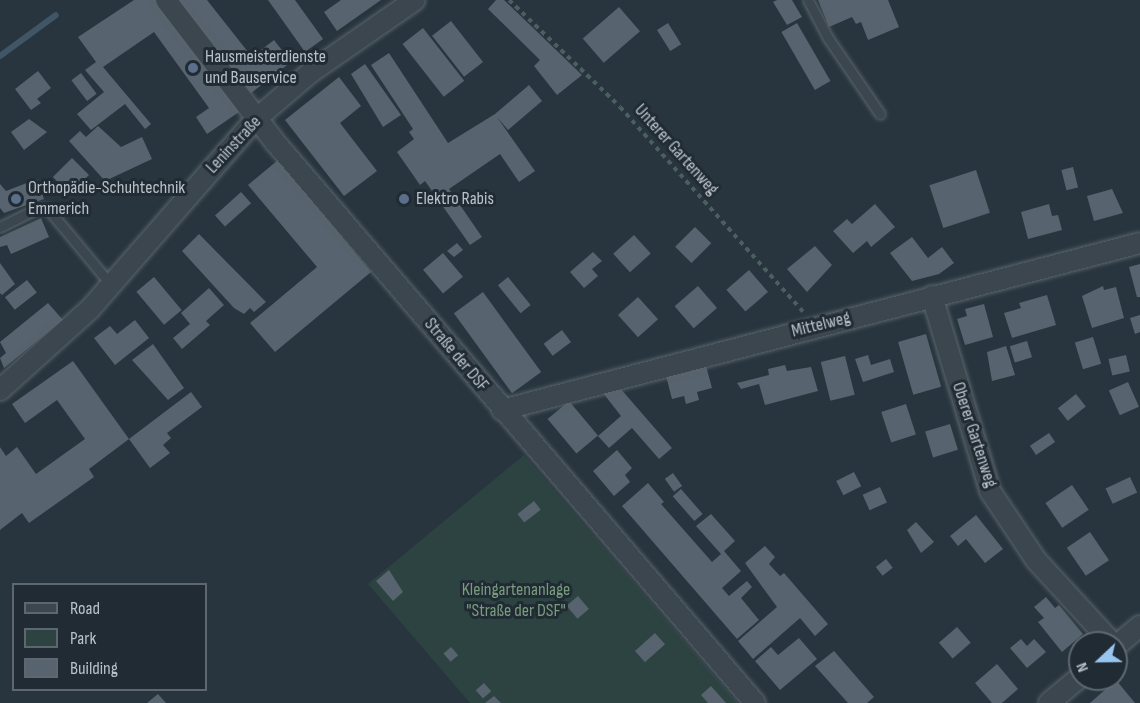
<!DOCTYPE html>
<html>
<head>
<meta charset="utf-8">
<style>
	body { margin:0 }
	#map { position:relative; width:1140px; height:703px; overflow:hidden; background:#28353e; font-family:"Sofia Sans Condensed",sans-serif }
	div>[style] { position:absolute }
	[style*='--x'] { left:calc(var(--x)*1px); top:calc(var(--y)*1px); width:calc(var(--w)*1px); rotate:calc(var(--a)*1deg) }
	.green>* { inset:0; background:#2d4341 }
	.stream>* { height:6px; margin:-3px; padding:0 3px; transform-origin:3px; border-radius:3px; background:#405566 }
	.building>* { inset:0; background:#57636e; transform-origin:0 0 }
	.path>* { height:4px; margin-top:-2px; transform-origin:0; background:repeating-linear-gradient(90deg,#4c5f5f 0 4.5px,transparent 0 9px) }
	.roads { filter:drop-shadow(0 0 2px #5a646c) drop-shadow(0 0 2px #5a646c) }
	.service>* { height:9px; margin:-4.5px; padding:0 4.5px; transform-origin:4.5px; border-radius:4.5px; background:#3c464e }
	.minor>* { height:20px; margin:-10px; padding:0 10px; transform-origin:10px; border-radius:10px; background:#3c464e }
	.dots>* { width:16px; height:16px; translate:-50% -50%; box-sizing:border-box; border:3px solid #212b34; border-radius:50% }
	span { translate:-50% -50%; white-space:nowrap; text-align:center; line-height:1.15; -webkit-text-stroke:6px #212b34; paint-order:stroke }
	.poi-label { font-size:18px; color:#b9c1c9 }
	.left { translate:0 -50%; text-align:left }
	.street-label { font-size:18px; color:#b9c1c9 }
	.park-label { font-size:18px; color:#799c7d }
	.legend { position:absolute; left:12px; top:583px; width:195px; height:108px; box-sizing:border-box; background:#212b34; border:2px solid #5e6770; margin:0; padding:8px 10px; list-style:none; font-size:18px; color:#b9c1c9 }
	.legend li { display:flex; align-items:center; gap:12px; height:30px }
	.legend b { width:30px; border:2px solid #5e6770 }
	.north { position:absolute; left:1068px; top:631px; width:60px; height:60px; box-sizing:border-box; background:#212b34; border:2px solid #5e6770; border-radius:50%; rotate:248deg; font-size:16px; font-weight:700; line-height:24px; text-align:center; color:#b9c1c9 }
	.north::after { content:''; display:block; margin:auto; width:21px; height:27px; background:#98c5ee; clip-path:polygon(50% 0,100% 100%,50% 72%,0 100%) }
</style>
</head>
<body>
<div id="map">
	<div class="green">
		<div style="clip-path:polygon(524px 455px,738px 703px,470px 703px,368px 584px)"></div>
	</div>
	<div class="stream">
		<div style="--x:0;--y:56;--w:69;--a:-36.2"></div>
	</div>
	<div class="building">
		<div style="clip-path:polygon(134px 0,158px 0,239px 112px,207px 134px,196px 117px,209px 108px,154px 32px,103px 67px,151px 124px,145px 129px,125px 104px,91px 130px,77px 114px,104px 92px,85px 70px,96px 62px,78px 37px)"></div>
		<div style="clip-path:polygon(178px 0,207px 0,252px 57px,274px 40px,291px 62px,251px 93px)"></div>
		<div style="clip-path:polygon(268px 0,295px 0,323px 39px,305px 52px)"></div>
		<div style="clip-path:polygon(341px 0,381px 0,337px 31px,324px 12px)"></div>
		<div style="clip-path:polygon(496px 0,504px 0,582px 75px,557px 95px,534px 66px,540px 60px,488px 9px)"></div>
		<div style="clip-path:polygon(777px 0,792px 0,802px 17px,787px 25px,773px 2px)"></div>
		<div style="clip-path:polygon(818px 0,888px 0,899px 27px,868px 40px,861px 22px,856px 24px,852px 17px,829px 27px)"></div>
		<div style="left:619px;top:7px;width:32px;height:48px;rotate:49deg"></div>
		<div style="left:451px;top:21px;width:52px;height:24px;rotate:52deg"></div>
		<div style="left:668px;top:23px;width:25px;height:13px;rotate:58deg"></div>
		<div style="left:797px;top:23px;width:67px;height:18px;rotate:60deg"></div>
		<div style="left:423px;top:28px;width:67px;height:26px;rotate:52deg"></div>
		<div style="clip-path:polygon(389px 53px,448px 143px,495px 114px,529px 85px,542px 101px,508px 130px,497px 117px,535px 171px,519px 182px,500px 154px,449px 189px,482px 237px,470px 245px,425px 181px,420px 185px,397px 152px,414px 139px,409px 132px,413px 129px,371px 65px)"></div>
		<div style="clip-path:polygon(365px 64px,401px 115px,383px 127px,351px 74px)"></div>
		<div style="clip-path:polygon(38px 71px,51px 88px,37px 99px,41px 103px,31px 110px,15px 89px)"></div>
		<div style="left:81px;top:73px;width:26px;height:12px;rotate:53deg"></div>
		<div style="clip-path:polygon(339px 77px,361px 106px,340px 123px,377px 171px,344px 196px,285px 120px)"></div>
		<div style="clip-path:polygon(29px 119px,47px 132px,24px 150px,11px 132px)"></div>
		<div style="clip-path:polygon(98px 126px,121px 147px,142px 137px,152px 159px,105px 181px,69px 141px,80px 131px,86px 137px)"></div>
		<div style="left:72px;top:158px;width:24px;height:27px;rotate:45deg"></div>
		<div style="clip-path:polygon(278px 160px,371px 272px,275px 352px,250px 323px,317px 267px,248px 185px)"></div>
		<div style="left:1073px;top:167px;width:21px;height:12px;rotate:76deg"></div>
		<div style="left:976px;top:170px;width:45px;height:49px;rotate:72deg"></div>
		<div style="clip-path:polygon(37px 179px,44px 199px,4px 213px,0 208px,0 184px,6px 191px)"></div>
		<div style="clip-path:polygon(1112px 189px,1123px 213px,1094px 221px,1087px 196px)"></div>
		<div style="left:241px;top:192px;width:15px;height:35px;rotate:48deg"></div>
		<div style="clip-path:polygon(875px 204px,895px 227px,871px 247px,867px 241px,853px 253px,833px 231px,847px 219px,852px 224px)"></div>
		<div style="clip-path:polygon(1049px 204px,1052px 216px,1058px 215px,1062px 230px,1028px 239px,1021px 212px)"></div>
		<div style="clip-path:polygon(41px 218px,49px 237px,11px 254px,7px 245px,0 247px,0 237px)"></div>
		<div style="left:695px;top:227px;width:23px;height:28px;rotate:45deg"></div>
		<div style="clip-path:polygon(199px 234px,266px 302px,254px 312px,250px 308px,244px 314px,234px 308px,182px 251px)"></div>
		<div style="left:634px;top:235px;width:25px;height:28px;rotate:48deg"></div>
		<div style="clip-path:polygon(912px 237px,928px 258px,942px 247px,954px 263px,939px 274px,912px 281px,890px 253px)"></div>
		<div style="clip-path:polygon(457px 243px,463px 250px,454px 257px,447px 251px)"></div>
		<div style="clip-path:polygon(815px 246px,832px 265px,807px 292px,787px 269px)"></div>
		<div style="clip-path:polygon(593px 252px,602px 261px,592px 269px,598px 276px,584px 288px,570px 272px)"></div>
		<div style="left:443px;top:253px;width:31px;height:26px;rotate:50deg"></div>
		<div style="clip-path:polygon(0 263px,15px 284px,2px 295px,0 293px)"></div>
		<div style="clip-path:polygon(1140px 264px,1140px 297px,1137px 297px,1129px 267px)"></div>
		<div style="left:749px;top:270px;width:29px;height:30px;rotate:49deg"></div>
		<div style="left:154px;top:277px;width:43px;height:23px;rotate:50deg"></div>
		<div style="left:508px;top:277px;width:36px;height:13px;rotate:51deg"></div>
		<div style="left:27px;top:280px;width:16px;height:28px;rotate:52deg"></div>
		<div style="left:698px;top:286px;width:29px;height:31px;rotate:49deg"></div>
		<div style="clip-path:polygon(1103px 286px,1104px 290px,1116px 287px,1124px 318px,1092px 328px,1082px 296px)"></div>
		<div style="clip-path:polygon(209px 288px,224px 305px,206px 321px,210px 325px,182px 349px,173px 338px,190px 324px,181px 313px)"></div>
		<div style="left:483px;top:292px;width:99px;height:36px;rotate:54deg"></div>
		<div style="clip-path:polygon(1047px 295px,1056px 325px,1012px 338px,1004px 313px,1021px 308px,1019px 303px)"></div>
		<div style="left:638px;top:297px;width:30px;height:27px;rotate:48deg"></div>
		<div style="clip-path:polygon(48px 303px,63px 320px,4px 368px,0 358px,6px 353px,0 342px)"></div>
		<div style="clip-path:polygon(984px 304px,993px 337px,965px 345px,957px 319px,967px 316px,965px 309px)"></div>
		<div style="clip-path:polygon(1140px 315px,1140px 332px,1135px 334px,1130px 318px)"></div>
		<div style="clip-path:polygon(135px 320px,149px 338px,115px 365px,94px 338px,110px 326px,117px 334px)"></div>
		<div style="left:562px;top:330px;width:15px;height:23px;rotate:53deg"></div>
		<div style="left:926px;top:334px;width:55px;height:29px;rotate:74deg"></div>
		<div style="left:1093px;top:337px;width:28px;height:19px;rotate:73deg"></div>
		<div style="left:1027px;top:341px;width:17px;height:18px;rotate:73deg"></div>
		<div style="clip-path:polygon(153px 344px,184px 388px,168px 400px,132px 360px)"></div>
		<div style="clip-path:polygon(1006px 346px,1015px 375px,992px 381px,987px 352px)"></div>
		<div style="clip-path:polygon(868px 355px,871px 365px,890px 359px,894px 372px,863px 382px,855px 359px)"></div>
		<div style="left:1126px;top:355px;width:17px;height:18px;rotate:77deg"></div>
		<div style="left:845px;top:356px;width:40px;height:25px;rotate:76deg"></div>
		<div style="clip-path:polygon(73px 361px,129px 439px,89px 469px,94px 477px,29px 523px,22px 513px,0 530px,0 447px,6px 456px,17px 447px,36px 474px,85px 439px,57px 400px,25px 423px,12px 404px)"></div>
		<div style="clip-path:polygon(785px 365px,787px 371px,811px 367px,818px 391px,765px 405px,759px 384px,741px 389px,737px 383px,769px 375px,768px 369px)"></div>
		<div style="clip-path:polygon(706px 366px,712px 388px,697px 392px,699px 400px,686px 404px,684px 396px,672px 399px,666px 376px)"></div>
		<div style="left:1128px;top:382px;width:27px;height:21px;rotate:66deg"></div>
		<div style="clip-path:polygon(620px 388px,672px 448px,659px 459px,632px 428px,609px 448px,598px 436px,621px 416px,603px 393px)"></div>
		<div style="clip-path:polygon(191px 392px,202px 407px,167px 433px,171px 438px,163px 445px,170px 453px,150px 468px,129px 439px)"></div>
		<div style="left:1076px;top:394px;width:16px;height:23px;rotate:52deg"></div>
		<div style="left:569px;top:401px;width:45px;height:28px;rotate:50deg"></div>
		<div style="left:906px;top:404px;width:32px;height:26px;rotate:72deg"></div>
		<div style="left:950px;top:424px;width:27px;height:26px;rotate:73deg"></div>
		<div style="left:1049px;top:433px;width:11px;height:23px;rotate:56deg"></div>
		<div style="clip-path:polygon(617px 450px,632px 468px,625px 475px,630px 482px,614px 496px,593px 471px)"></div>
		<div style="left:854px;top:472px;width:16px;height:20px;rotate:63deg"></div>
		<div style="left:673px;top:473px;width:16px;height:10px;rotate:55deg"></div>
		<div style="left:1130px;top:477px;width:17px;height:27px;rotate:65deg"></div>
		<div style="clip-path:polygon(648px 483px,664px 502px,661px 504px,712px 562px,721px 554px,696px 526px,711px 514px,735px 541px,724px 551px,741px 571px,722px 588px,729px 596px,747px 581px,752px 587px,741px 598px,759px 620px,737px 639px,622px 506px)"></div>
		<div style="left:1072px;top:485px;width:30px;height:32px;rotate:56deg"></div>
		<div style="left:880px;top:487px;width:17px;height:19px;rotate:66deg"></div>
		<div style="left:681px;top:489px;width:33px;height:11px;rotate:49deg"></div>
		<div style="left:534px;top:501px;width:11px;height:21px;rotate:52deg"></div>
		<div style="clip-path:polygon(976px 515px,1003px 549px,985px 563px,966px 539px,958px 546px,950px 536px)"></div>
		<div style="clip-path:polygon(916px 522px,934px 542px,921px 553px,907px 530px)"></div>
		<div style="left:1090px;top:532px;width:34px;height:28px;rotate:56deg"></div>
		<div style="clip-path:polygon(765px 546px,775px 557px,769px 564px,780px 576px,784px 573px,828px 624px,815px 636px,800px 618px,753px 659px,738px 641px,777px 607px,745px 563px)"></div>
		<div style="left:886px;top:559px;width:11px;height:13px;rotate:52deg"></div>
		<div style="clip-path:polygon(389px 570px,403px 592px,393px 601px,376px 581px)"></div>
		<div style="left:578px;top:596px;width:17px;height:15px;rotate:50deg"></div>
		<div style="clip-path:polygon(1046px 597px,1055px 608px,1059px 605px,1083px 634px,1062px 652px,1038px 622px,1044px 618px,1034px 607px)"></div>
		<div style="left:957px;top:627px;width:21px;height:24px;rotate:49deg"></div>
		<div style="left:655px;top:633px;width:15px;height:27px;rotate:48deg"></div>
		<div style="clip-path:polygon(799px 638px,817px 659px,780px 690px,755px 661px,771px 647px,778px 655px)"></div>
		<div style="clip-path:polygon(1021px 639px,1027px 646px,1034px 639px,1046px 652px,1027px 668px,1010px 648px)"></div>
		<div style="left:451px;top:647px;width:11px;height:10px;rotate:49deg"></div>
		<div style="clip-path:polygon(834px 651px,874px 697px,867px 703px,848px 703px,815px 666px)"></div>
		<div style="clip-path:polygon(997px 664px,1018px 689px,1002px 703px,992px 703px,975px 683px)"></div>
		<div style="clip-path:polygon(1116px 680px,1135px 703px,1090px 703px)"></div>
		<div style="left:484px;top:683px;width:11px;height:11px;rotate:49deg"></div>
		<div style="clip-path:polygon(711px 686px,726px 703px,708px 703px,701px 695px)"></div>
		<div style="clip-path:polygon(158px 694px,166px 703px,147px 703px)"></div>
		<div style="clip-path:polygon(494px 696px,501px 703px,485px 703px)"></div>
	</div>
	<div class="path">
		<div style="--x:509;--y:0;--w:154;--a:43.9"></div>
		<div style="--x:620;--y:107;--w:275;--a:48.2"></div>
	</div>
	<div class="roads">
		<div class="service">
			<div style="--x:808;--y:0;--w:43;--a:62.2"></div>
			<div style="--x:828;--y:38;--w:92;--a:55.6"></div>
			<div style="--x:0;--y:227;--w:42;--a:-26.6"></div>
			<div style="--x:38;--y:208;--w:10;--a:6"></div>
			<div style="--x:48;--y:209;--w:100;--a:50.3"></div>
		</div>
		<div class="minor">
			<div style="--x:166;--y:0;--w:178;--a:52.5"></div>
			<div style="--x:274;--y:141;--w:740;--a:49.44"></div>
			<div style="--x:932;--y:296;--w:203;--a:73.4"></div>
			<div style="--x:990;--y:491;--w:83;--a:56.3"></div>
			<div style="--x:1036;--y:560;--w:113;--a:47.5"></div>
			<div style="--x:0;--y:390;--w:121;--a:-42"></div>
			<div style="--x:90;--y:309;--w:252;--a:-48.9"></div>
			<div style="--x:256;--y:119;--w:72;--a:-40.5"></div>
			<div style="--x:311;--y:72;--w:126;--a:-34.7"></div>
			<div style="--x:502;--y:410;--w:659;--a:-14.67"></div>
			<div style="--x:1116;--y:646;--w:31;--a:-40"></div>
			<div style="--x:1049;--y:703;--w:40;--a:-40"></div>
		</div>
	</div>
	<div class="dots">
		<div style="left:193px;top:68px;background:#5c6f8a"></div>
		<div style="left:16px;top:199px;background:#5c6f8a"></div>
		<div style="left:404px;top:199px;background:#5c6f8a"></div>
	</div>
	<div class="poi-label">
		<span class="left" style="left:205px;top:68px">Hausmeisterdienste<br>und Bauservice</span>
		<span class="left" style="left:28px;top:199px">Orthopädie-Schuhtechnik<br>Emmerich</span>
		<span class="left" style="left:416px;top:199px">Elektro Rabis</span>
	</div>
	<div class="street-label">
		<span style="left:234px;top:145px;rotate:-47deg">Leninstraße</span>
		<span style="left:676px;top:150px;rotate:48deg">Unterer Gartenweg</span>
		<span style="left:821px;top:325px;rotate:-14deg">Mittelweg</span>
		<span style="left:456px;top:355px;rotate:50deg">Straße der DSF</span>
		<span style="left:974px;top:435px;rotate:72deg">Oberer Gartenweg</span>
	</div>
	<div class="park-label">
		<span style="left:516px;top:601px">Kleingartenanlage<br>"Straße der DSF"</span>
	</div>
	<ul class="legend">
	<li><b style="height:8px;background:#3c464e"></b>Road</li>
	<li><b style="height:16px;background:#2d4341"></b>Park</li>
	<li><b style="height:16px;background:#57636e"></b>Building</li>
	</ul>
	<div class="north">N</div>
</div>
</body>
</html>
